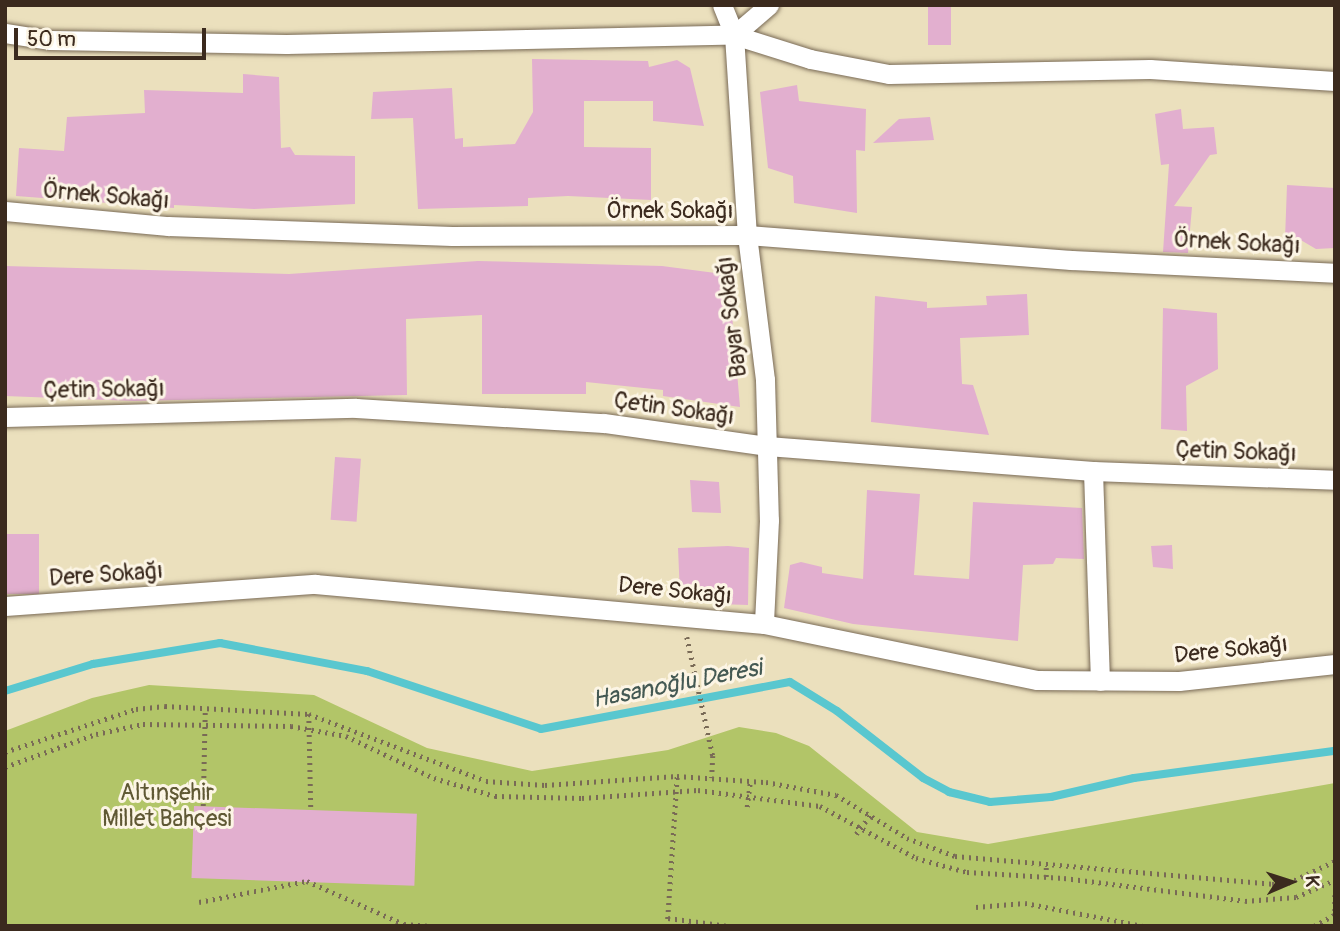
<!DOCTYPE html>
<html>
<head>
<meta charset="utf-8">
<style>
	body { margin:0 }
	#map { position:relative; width:1340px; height:931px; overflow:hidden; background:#ebe0bd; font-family:Pangolin,sans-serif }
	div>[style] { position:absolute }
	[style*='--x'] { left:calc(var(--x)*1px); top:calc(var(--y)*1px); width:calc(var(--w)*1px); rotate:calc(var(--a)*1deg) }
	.green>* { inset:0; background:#b2c568 }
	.stream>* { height:8px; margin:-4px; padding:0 4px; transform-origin:4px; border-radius:4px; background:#59c7cf }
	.building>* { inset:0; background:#e2afcf; transform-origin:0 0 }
	.path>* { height:4.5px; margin-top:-2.25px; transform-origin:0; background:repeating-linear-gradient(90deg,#796a56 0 2px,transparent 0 7px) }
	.roads { filter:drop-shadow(0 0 2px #796a56) drop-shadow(0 0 2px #796a56) }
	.street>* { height:19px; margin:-9.5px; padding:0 9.5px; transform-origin:9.5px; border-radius:9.5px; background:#fff }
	span { translate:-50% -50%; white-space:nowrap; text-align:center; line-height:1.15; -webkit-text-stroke:6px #fcf5e5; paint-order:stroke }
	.street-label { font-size:23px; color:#3b2a1e }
	.park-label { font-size:23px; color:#5f5834 }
	.water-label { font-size:24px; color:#445953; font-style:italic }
	.frame { position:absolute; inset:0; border:7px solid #3b2a1e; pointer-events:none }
	.north { position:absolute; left:1256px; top:847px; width:70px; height:70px; -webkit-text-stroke:5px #fcf5e5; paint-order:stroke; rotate:87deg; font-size:19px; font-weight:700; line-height:28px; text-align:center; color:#3b2a1e }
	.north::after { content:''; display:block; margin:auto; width:24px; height:32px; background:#3b2a1e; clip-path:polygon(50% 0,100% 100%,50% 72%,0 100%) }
	.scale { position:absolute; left:14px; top:28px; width:192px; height:32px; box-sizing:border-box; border:4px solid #3b2a1e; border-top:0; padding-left:9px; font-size:21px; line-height:24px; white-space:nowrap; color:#3b2a1e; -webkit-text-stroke:5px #fcf5e5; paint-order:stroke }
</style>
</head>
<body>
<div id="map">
	<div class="green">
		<div style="clip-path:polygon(149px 685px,314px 695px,427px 748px,532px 771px,668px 750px,739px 727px,776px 733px,809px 746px,917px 832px,988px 844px,1335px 783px,1335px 926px,5px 926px,5px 731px,92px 698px)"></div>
	</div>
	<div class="stream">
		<div style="--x:5;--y:691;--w:92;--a:-17.1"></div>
		<div style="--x:93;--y:664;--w:129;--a:-9.4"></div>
		<div style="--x:220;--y:643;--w:150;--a:10.8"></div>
		<div style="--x:367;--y:671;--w:183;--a:18.4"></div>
		<div style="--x:541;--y:729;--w:253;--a:-10.7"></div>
		<div style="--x:790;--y:682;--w:55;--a:31.7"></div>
		<div style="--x:837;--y:711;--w:109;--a:37.9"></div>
		<div style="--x:923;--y:778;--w:30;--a:28"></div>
		<div style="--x:949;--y:792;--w:42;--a:13.7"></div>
		<div style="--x:990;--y:802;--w:61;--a:-4.7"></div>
		<div style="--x:1051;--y:797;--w:85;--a:-12.9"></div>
		<div style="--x:1134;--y:778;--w:203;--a:-7.7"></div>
	</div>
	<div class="building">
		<div style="left:928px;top:5px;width:23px;height:40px"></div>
		<div style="clip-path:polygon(532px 59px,648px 61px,649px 67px,677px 60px,690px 68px,704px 126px,653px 121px,653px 101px,584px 101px,584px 147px,651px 148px,651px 200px,568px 196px,528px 198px,528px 206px,418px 209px,413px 118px,371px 119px,373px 92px,452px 88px,455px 139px,463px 138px,463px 147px,515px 144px,533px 112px)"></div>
		<div style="clip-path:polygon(243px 74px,279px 77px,281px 148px,290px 147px,295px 155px,355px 156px,355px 204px,254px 209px,174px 205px,174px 208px,16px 196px,19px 148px,64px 151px,67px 117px,145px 113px,144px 90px,243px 93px)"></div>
		<div style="clip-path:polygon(797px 85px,799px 101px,866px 109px,865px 151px,856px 150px,857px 213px,794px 203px,793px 176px,768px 168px,760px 92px)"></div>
		<div style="clip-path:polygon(1181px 109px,1183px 129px,1214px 127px,1217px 154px,1210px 155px,1174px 206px,1192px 207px,1188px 253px,1163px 252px,1169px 164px,1161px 165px,1155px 114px)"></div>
		<div style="clip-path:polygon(930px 117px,934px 140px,873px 143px,899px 119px)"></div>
		<div style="clip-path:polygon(1287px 185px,1335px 188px,1335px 248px,1316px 249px,1299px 239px,1285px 239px)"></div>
		<div style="clip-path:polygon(478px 261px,662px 266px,723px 274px,729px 279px,740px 407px,663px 396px,663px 390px,586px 382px,586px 394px,482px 394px,482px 315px,406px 319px,407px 395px,134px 401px,5px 396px,5px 266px,289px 274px)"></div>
		<div style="clip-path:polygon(1027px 294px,1029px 335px,960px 338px,962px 384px,973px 385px,989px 435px,871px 422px,875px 296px,927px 302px,927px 308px,987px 305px,986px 296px)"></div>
		<div style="clip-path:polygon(1163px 308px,1217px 313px,1218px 369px,1186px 386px,1187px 431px,1161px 429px)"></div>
		<div style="left:335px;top:457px;width:26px;height:63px;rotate:4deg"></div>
		<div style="clip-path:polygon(690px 480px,719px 482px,721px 513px,692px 512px)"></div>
		<div style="clip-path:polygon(867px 490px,920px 494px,914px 575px,969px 579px,973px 502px,1082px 508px,1084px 559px,1056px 558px,1053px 564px,1023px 565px,1018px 641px,853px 624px,784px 608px,790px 565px,801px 562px,822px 567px,822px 573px,863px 579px)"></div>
		<div style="left:5px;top:534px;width:34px;height:60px"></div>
		<div style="clip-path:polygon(1172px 545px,1173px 569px,1153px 567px,1151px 546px)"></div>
		<div style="clip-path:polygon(728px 546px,749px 548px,748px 605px,717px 604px,717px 597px,680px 595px,678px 548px)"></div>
		<div style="left:194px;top:806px;width:223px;height:72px;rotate:2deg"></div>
	</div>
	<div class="path">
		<div style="--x:687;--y:637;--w:122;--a:77.7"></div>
		<div style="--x:713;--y:756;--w:22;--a:93"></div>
		<div style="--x:309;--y:714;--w:96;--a:88.8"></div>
		<div style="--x:5;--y:752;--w:138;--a:-18.2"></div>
		<div style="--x:136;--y:709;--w:29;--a:-6"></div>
		<div style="--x:165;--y:706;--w:144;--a:3.2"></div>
		<div style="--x:309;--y:714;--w:189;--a:20.7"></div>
		<div style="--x:486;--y:781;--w:59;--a:3.9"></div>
		<div style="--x:545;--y:785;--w:132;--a:-3.9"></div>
		<div style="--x:677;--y:776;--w:89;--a:3.9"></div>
		<div style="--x:766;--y:782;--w:71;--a:10.5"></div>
		<div style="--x:836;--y:795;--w:83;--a:31.2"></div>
		<div style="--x:907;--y:838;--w:51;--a:20.6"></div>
		<div style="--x:955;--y:856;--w:318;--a:5"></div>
		<div style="--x:1272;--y:884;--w:16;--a:-4"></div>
		<div style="--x:1288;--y:883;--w:52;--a:-25.1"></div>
		<div style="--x:5;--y:767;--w:97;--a:-19.9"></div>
		<div style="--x:96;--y:734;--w:48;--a:-12"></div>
		<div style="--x:143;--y:724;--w:148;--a:0.8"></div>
		<div style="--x:291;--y:726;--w:56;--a:10.3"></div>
		<div style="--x:346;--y:736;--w:98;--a:25.5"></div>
		<div style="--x:434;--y:778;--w:64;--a:16.4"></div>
		<div style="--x:495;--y:796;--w:87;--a:1.3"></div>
		<div style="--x:582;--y:798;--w:116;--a:-3.9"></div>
		<div style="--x:698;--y:790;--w:123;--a:7.5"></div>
		<div style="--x:820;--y:806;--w:109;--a:28.4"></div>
		<div style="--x:916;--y:858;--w:53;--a:15.4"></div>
		<div style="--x:967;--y:872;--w:97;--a:3.5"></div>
		<div style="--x:1064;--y:878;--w:182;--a:7.2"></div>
		<div style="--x:1245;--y:901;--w:51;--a:-4.5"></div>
		<div style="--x:1296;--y:897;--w:43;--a:-23.6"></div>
		<div style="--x:203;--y:806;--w:98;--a:-88.8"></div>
		<div style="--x:747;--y:807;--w:26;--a:-83"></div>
		<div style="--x:856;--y:834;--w:25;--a:-53"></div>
		<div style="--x:1046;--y:877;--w:14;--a:-90"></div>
		<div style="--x:1335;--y:895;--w:21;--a:90"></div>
		<div style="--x:199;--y:902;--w:110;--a:-11"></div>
		<div style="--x:307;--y:881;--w:106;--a:23.9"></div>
		<div style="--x:404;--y:924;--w:28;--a:4"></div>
		<div style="--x:976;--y:907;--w:49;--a:-4.7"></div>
		<div style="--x:1025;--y:903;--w:120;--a:11"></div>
		<div style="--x:668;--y:918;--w:63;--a:7.4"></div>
		<div style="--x:667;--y:926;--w:150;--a:-86.2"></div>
		<div style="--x:1314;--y:926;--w:23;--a:-29"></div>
	</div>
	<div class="roads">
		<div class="street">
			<div style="--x:722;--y:5;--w:32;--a:68"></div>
			<div style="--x:734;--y:35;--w:200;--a:86.3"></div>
			<div style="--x:747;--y:235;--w:146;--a:82.9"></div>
			<div style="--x:765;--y:380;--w:140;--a:88.4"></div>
			<div style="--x:769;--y:520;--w:104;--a:92.8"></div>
			<div style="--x:5;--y:33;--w:46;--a:8.8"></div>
			<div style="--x:50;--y:40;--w:236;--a:1"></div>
			<div style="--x:286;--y:44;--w:448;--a:-1.2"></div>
			<div style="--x:734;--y:35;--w:80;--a:17.5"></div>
			<div style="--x:810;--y:59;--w:80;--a:10.8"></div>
			<div style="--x:889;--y:74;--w:261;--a:-1.1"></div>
			<div style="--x:1150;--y:69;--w:185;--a:3.7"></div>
			<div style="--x:734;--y:35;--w:46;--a:-40.6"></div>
			<div style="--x:5;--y:211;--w:164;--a:5.3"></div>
			<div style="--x:168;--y:226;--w:284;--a:2"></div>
			<div style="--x:452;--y:236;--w:295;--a:-0.2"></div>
			<div style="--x:747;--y:235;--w:325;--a:4.4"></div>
			<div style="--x:1071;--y:260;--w:264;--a:2.8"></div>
			<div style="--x:5;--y:417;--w:351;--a:-1.5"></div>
			<div style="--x:356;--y:408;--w:248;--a:3.5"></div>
			<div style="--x:604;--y:423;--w:165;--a:8"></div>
			<div style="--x:767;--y:446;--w:327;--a:4.4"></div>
			<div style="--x:1093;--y:471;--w:242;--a:2.1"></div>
			<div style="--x:1093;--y:471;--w:210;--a:88.1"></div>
			<div style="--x:5;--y:606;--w:311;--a:-4.1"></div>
			<div style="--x:315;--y:584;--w:451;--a:5.1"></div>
			<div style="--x:764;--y:624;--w:279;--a:11.6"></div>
			<div style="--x:1037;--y:680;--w:142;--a:0.4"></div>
			<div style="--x:1179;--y:681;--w:157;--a:-6.2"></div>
		</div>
	</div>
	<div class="street-label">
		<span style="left:106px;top:196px;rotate:5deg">Örnek Sokağı</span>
		<span style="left:670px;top:211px">Örnek Sokağı</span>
		<span style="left:1237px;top:243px;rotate:3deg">Örnek Sokağı</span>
		<span style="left:732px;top:317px;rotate:-97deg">Bayar Sokağı</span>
		<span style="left:104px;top:390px;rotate:-1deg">Çetin Sokağı</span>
		<span style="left:674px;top:409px;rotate:8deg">Çetin Sokağı</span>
		<span style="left:1236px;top:452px;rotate:2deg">Çetin Sokağı</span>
		<span style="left:106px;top:575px;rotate:-4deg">Dere Sokağı</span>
		<span style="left:675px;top:591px;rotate:6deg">Dere Sokağı</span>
		<span style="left:1231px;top:650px;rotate:-6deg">Dere Sokağı</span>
	</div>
	<div class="park-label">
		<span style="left:167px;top:806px">Altınşehir<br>Millet Bahçesi</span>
	</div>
	<div class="water-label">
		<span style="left:677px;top:684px;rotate:-11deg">Hasanoğlu Deresi</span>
	</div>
	<div class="frame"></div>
	<div class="north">K</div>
	<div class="scale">50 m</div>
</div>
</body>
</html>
